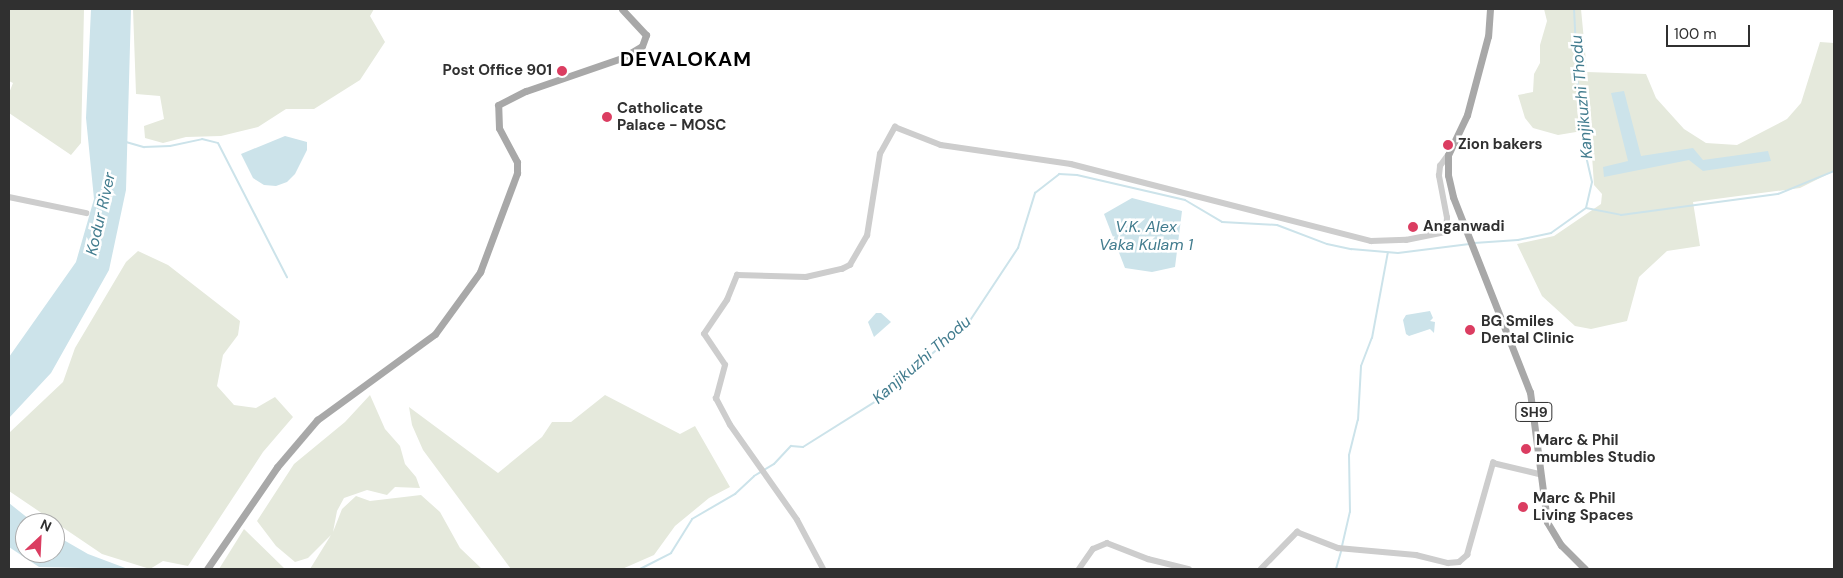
<!DOCTYPE html>
<html>
<head>
<meta charset="utf-8">
<style>
	body { margin:0 }
	#map { position:relative; width:1843px; height:578px; overflow:hidden; background:#fff; font-family:"DM Sans",sans-serif }
	div>[style] { position:absolute }
	[style*='--x'] { left:calc(var(--x)*1px); top:calc(var(--y)*1px); width:calc(var(--w)*1px); rotate:calc(var(--a)*1deg) }
	.green>* { inset:0; background:#e5e9dc }
	.water>* { inset:0; background:#cce3ea }
	.stream>* { height:2px; margin:-1px; padding:0 1px; transform-origin:1px; border-radius:1px; background:#cce3ea }
	.minor>* { height:5.5px; margin:-2.75px; padding:0 2.75px; transform-origin:2.75px; border-radius:2.75px; background:#cdcdcd }
	.major>* { height:7px; margin:-3.5px; padding:0 3.5px; transform-origin:3.5px; border-radius:3.5px; background:#a8a8a8 }
	.dots>* { width:14px; height:14px; translate:-50% -50%; box-sizing:border-box; border:2px solid #fff; border-radius:50% }
	span { translate:-50% -50%; white-space:nowrap; text-align:center; line-height:1.15; -webkit-text-stroke:5px #fff; paint-order:stroke }
	.shield-label span { padding:1px 4px; background:#fff; border:1px solid; border-radius:4px; -webkit-text-stroke-width:0 }
	.shield-label { font-size:14px; color:#303030; font-weight:700 }
	.poi-label { font-size:15px; color:#303030; font-weight:700 }
	.right { translate:-100% -50%; text-align:right }
	.left { translate:0 -50%; text-align:left }
	.water-label { font-size:16px; color:#427c8e; font-style:italic }
	.district-label { font-size:20px; color:#000; font-weight:700; letter-spacing:1px }
	.frame { position:absolute; inset:0; border:10px solid #303030; pointer-events:none }
	.north { position:absolute; left:15px; top:513px; width:50px; height:50px; box-sizing:border-box; background:#fff; border:1px solid #acacac; border-radius:50%; rotate:25deg; font-size:14px; font-weight:700; line-height:20px; text-align:center; color:#303030 }
	.north::after { content:''; display:block; margin:auto; width:18px; height:22px; background:#db3d61; clip-path:polygon(50% 0,100% 100%,50% 72%,0 100%) }
	.scale { position:absolute; left:1666px; top:25px; width:84px; height:22px; box-sizing:border-box; border:2px solid #303030; border-top:0; padding-left:6px; font-size:15px; line-height:18px; white-space:nowrap; color:#303030; -webkit-text-stroke:4px #fff; paint-order:stroke }
</style>
</head>
<body>
<div id="map">
	<div class="green">
		<div style="clip-path:polygon(9px 9px,84px 9px,81px 143px,71px 155px,9px 113px,9px 93px,13px 83px,9px 81px)"></div>
		<div style="clip-path:polygon(133px 9px,374px 9px,370px 16px,385px 42px,360px 80px,314px 109px,286px 109px,258px 127px,221px 136px,186px 137px,163px 143px,145px 138px,144px 126px,164px 119px,160px 96px,136px 94px)"></div>
		<div style="clip-path:polygon(1544px 9px,1581px 9px,1587px 72px,1646px 74px,1656px 98px,1684px 129px,1706px 143px,1737px 145px,1787px 119px,1801px 103px,1820px 42px,1834px 43px,1834px 171px,1800px 188px,1693px 202px,1700px 246px,1667px 251px,1639px 277px,1627px 321px,1591px 329px,1575px 326px,1542px 296px,1517px 244px,1554px 236px,1601px 204px,1602px 194px,1594px 185px,1591px 141px,1582px 131px,1558px 135px,1533px 128px,1525px 118px,1518px 95px,1533px 92px,1534px 74px,1540px 63px,1540px 45px,1547px 21px)"></div>
		<div style="clip-path:polygon(138px 251px,168px 265px,240px 321px,238px 335px,223px 355px,217px 386px,234px 405px,256px 408px,275px 397px,293px 417px,263px 452px,188px 566px,163px 561px,150px 569px,102px 554px,9px 491px,9px 433px,63px 382px,75px 348px,126px 262px)"></div>
		<div style="clip-path:polygon(370px 395px,385px 429px,400px 446px,405px 464px,416px 477px,420px 488px,395px 487px,387px 495px,367px 490px,344px 498px,337px 511px,333px 532px,342px 509px,356px 496px,370px 501px,421px 495px,440px 512px,460px 548px,482px 569px,310px 569px,331px 535px,308px 558px,295px 562px,276px 546px,257px 521px,294px 464px,345px 422px)"></div>
		<div style="clip-path:polygon(605px 395px,680px 434px,695px 426px,730px 487px,709px 498px,675px 526px,654px 555px,622px 569px,511px 569px,423px 450px,412px 425px,409px 407px,498px 473px,542px 437px,552px 422px,571px 422px)"></div>
		<div style="clip-path:polygon(244px 529px,285px 569px,292px 569px,219px 569px)"></div>
	</div>
	<div class="water">
		<div style="clip-path:polygon(91px 9px,131px 9px,126px 190px,109px 270px,51px 373px,9px 418px,9px 357px,76px 262px,94px 199px,86px 118px)"></div>
		<div style="clip-path:polygon(1624px 91px,1641px 156px,1693px 148px,1703px 160px,1768px 151px,1771px 161px,1703px 171px,1689px 160px,1604px 177px,1603px 167px,1628px 161px,1611px 93px)"></div>
		<div style="clip-path:polygon(285px 136px,307px 142px,307px 150px,295px 174px,287px 182px,276px 186px,264px 185px,253px 178px,241px 154px)"></div>
		<div style="clip-path:polygon(1132px 198px,1182px 211px,1175px 267px,1152px 272px,1125px 268px,1104px 214px)"></div>
		<div style="clip-path:polygon(1430px 311px,1433px 318px,1430px 321px,1435px 322px,1434px 333px,1430px 329px,1409px 336px,1406px 334px,1403px 320px,1406px 315px)"></div>
		<div style="clip-path:polygon(876px 313px,881px 313px,891px 322px,874px 337px,868px 322px)"></div>
		<div style="clip-path:polygon(9px 503px,34px 523px,25px 523px,25px 553px,55px 553px,55px 535px,88px 554px,128px 569px,39px 567px,9px 547px)"></div>
	</div>
	<div class="stream">
		<div style="--x:126;--y:142;--w:19;--a:16"></div>
		<div style="--x:144;--y:147;--w:26;--a:-2"></div>
		<div style="--x:170;--y:146;--w:33;--a:-12"></div>
		<div style="--x:202;--y:139;--w:16;--a:14"></div>
		<div style="--x:218;--y:143;--w:151;--a:62.8"></div>
		<div style="--x:1586;--y:208;--w:36;--a:11"></div>
		<div style="--x:1621;--y:215;--w:158;--a:-7.6"></div>
		<div style="--x:1778;--y:194;--w:61;--a:-22.3"></div>
		<div style="--x:1474;--y:243;--w:44;--a:-3.9"></div>
		<div style="--x:1518;--y:240;--w:34;--a:-12"></div>
		<div style="--x:1551;--y:233;--w:43;--a:-35.5"></div>
		<div style="--x:1586;--y:208;--w:27;--a:-77"></div>
		<div style="--x:1592;--y:182;--w:26;--a:-103"></div>
		<div style="--x:1586;--y:157;--w:67;--a:-96.8"></div>
		<div style="--x:1578;--y:90;--w:81;--a:-92.8"></div>
		<div style="--x:1342;--y:546;--w:35;--a:-77"></div>
		<div style="--x:1350;--y:512;--w:57;--a:-91"></div>
		<div style="--x:1349;--y:455;--w:36;--a:-76"></div>
		<div style="--x:1358;--y:420;--w:54;--a:-86.8"></div>
		<div style="--x:1361;--y:366;--w:30;--a:-69"></div>
		<div style="--x:1372;--y:338;--w:87;--a:-79.5"></div>
		<div style="--x:640;--y:569;--w:35;--a:-27"></div>
		<div style="--x:671;--y:553;--w:40;--a:-58"></div>
		<div style="--x:692;--y:519;--w:50;--a:-30.2"></div>
		<div style="--x:735;--y:494;--w:26;--a:-43"></div>
		<div style="--x:754;--y:476;--w:23;--a:-31"></div>
		<div style="--x:774;--y:464;--w:25;--a:-47"></div>
		<div style="--x:791;--y:446;--w:12;--a:5"></div>
		<div style="--x:803;--y:447;--w:89;--a:-32.1"></div>
		<div style="--x:878;--y:400;--w:120;--a:-40.6"></div>
		<div style="--x:969;--y:322;--w:89;--a:-56.5"></div>
		<div style="--x:1018;--y:248;--w:58;--a:-72.8"></div>
		<div style="--x:1035;--y:193;--w:31;--a:-38"></div>
		<div style="--x:1059;--y:174;--w:18;--a:3"></div>
		<div style="--x:1077;--y:175;--w:111;--a:13"></div>
		<div style="--x:1185;--y:200;--w:43;--a:30.7"></div>
		<div style="--x:1222;--y:222;--w:55;--a:3.1"></div>
		<div style="--x:1277;--y:225;--w:53;--a:20.8"></div>
		<div style="--x:1327;--y:244;--w:25;--a:12"></div>
		<div style="--x:1351;--y:249;--w:47;--a:4.9"></div>
		<div style="--x:1398;--y:253;--w:72;--a:-7.2"></div>
		<div style="--x:1336;--y:569;--w:19;--a:-74"></div>
	</div>
	<div class="minor">
		<div style="--x:9;--y:197;--w:79;--a:11.7"></div>
		<div style="--x:823;--y:569;--w:55;--a:-118"></div>
		<div style="--x:797;--y:520;--w:116;--a:-125.2"></div>
		<div style="--x:730;--y:425;--w:30;--a:-118"></div>
		<div style="--x:716;--y:399;--w:35;--a:-75"></div>
		<div style="--x:725;--y:365;--w:37;--a:-124"></div>
		<div style="--x:704;--y:334;--w:41;--a:-55.9"></div>
		<div style="--x:727;--y:300;--w:27;--a:-68"></div>
		<div style="--x:737;--y:275;--w:69;--a:1.7"></div>
		<div style="--x:806;--y:277;--w:37;--a:-13"></div>
		<div style="--x:842;--y:269;--w:9;--a:-27"></div>
		<div style="--x:850;--y:265;--w:34;--a:-60"></div>
		<div style="--x:867;--y:236;--w:83;--a:-81"></div>
		<div style="--x:880;--y:154;--w:31;--a:-61"></div>
		<div style="--x:895;--y:127;--w:49;--a:21.4"></div>
		<div style="--x:941;--y:145;--w:131;--a:8.3"></div>
		<div style="--x:1071;--y:164;--w:310;--a:14.4"></div>
		<div style="--x:1371;--y:241;--w:35;--a:-2"></div>
		<div style="--x:1406;--y:240;--w:41;--a:-11.3"></div>
		<div style="--x:1446;--y:232;--w:14;--a:-86"></div>
		<div style="--x:1447;--y:218;--w:43;--a:-100.8"></div>
		<div style="--x:1439;--y:176;--w:10;--a:-84"></div>
		<div style="--x:1440;--y:166;--w:14;--a:-54"></div>
		<div style="--x:1079;--y:569;--w:24;--a:-55"></div>
		<div style="--x:1093;--y:549;--w:15;--a:-23"></div>
		<div style="--x:1107;--y:543;--w:44;--a:21.3"></div>
		<div style="--x:1148;--y:559;--w:42;--a:13.7"></div>
		<div style="--x:1261;--y:569;--w:52;--a:-45.8"></div>
		<div style="--x:1297;--y:532;--w:44;--a:21.3"></div>
		<div style="--x:1338;--y:548;--w:78;--a:5.1"></div>
		<div style="--x:1416;--y:555;--w:33;--a:14"></div>
		<div style="--x:1448;--y:563;--w:11;--a:-5"></div>
		<div style="--x:1459;--y:562;--w:11;--a:-41"></div>
		<div style="--x:1467;--y:555;--w:96;--a:-74.2"></div>
		<div style="--x:1493;--y:463;--w:47;--a:13.4"></div>
	</div>
	<div class="major">
		<div style="--x:1490;--y:9;--w:27;--a:94"></div>
		<div style="--x:1488;--y:36;--w:82;--a:104.9"></div>
		<div style="--x:1467;--y:115;--w:44;--a:115.4"></div>
		<div style="--x:1448;--y:155;--w:20;--a:90"></div>
		<div style="--x:1448;--y:175;--w:23;--a:77"></div>
		<div style="--x:1453;--y:197;--w:210;--a:68.5"></div>
		<div style="--x:1530;--y:392;--w:131;--a:82.5"></div>
		<div style="--x:1547;--y:522;--w:27;--a:59"></div>
		<div style="--x:1561;--y:545;--w:34;--a:45"></div>
		<div style="--x:207;--y:569;--w:124;--a:-55.5"></div>
		<div style="--x:277;--y:467;--w:62;--a:-49.6"></div>
		<div style="--x:317;--y:420;--w:146;--a:-36.1"></div>
		<div style="--x:435;--y:334;--w:77;--a:-54"></div>
		<div style="--x:480;--y:272;--w:106;--a:-69.5"></div>
		<div style="--x:517;--y:173;--w:11;--a:-90"></div>
		<div style="--x:517;--y:162;--w:38;--a:-118"></div>
		<div style="--x:499;--y:128;--w:23;--a:-92"></div>
		<div style="--x:498;--y:105;--w:31;--a:-27"></div>
		<div style="--x:526;--y:91;--w:102;--a:-19"></div>
		<div style="--x:622;--y:58;--w:23;--a:-31"></div>
		<div style="--x:642;--y:46;--w:12;--a:-70"></div>
		<div style="--x:646;--y:35;--w:35;--a:-133"></div>
	</div>
	<div class="dots">
		<div style="left:562px;top:71px;background:#db3d61"></div>
		<div style="left:607px;top:117px;background:#db3d61"></div>
		<div style="left:1448px;top:145px;background:#db3d61"></div>
		<div style="left:1413px;top:227px;background:#db3d61"></div>
		<div style="left:1470px;top:330px;background:#db3d61"></div>
		<div style="left:1526px;top:449px;background:#db3d61"></div>
		<div style="left:1523px;top:507px;background:#db3d61"></div>
	</div>
	<div class="shield-label">
		<span style="left:1534px;top:412px">SH9</span>
	</div>
	<div class="poi-label">
		<span class="right" style="left:552px;top:71px">Post Office 901</span>
		<span class="left" style="left:617px;top:117px">Catholicate<br>Palace - MOSC</span>
		<span class="left" style="left:1458px;top:145px">Zion bakers</span>
		<span class="left" style="left:1423px;top:227px">Anganwadi</span>
		<span class="left" style="left:1481px;top:330px">BG Smiles<br>Dental Clinic</span>
		<span class="left" style="left:1536px;top:449px">Marc &amp; Phil<br>mumbles Studio</span>
		<span class="left" style="left:1533px;top:507px">Marc &amp; Phil<br>Living Spaces</span>
	</div>
	<div class="water-label">
		<span style="left:1582px;top:97px;rotate:-95deg">Kanjikuzhi Thodu</span>
		<span style="left:101px;top:214px;rotate:-77deg">Kodur River</span>
		<span style="left:1146px;top:236px">V.K. Alex<br>Vaka Kulam 1</span>
		<span style="left:922px;top:360px;rotate:-41deg">Kanjikuzhi Thodu</span>
	</div>
	<div class="district-label">
		<span style="left:686px;top:59px">DEVALOKAM</span>
	</div>
	<div class="frame"></div>
	<div class="north">N</div>
	<div class="scale">100 m</div>
</div>
</body>
</html>
